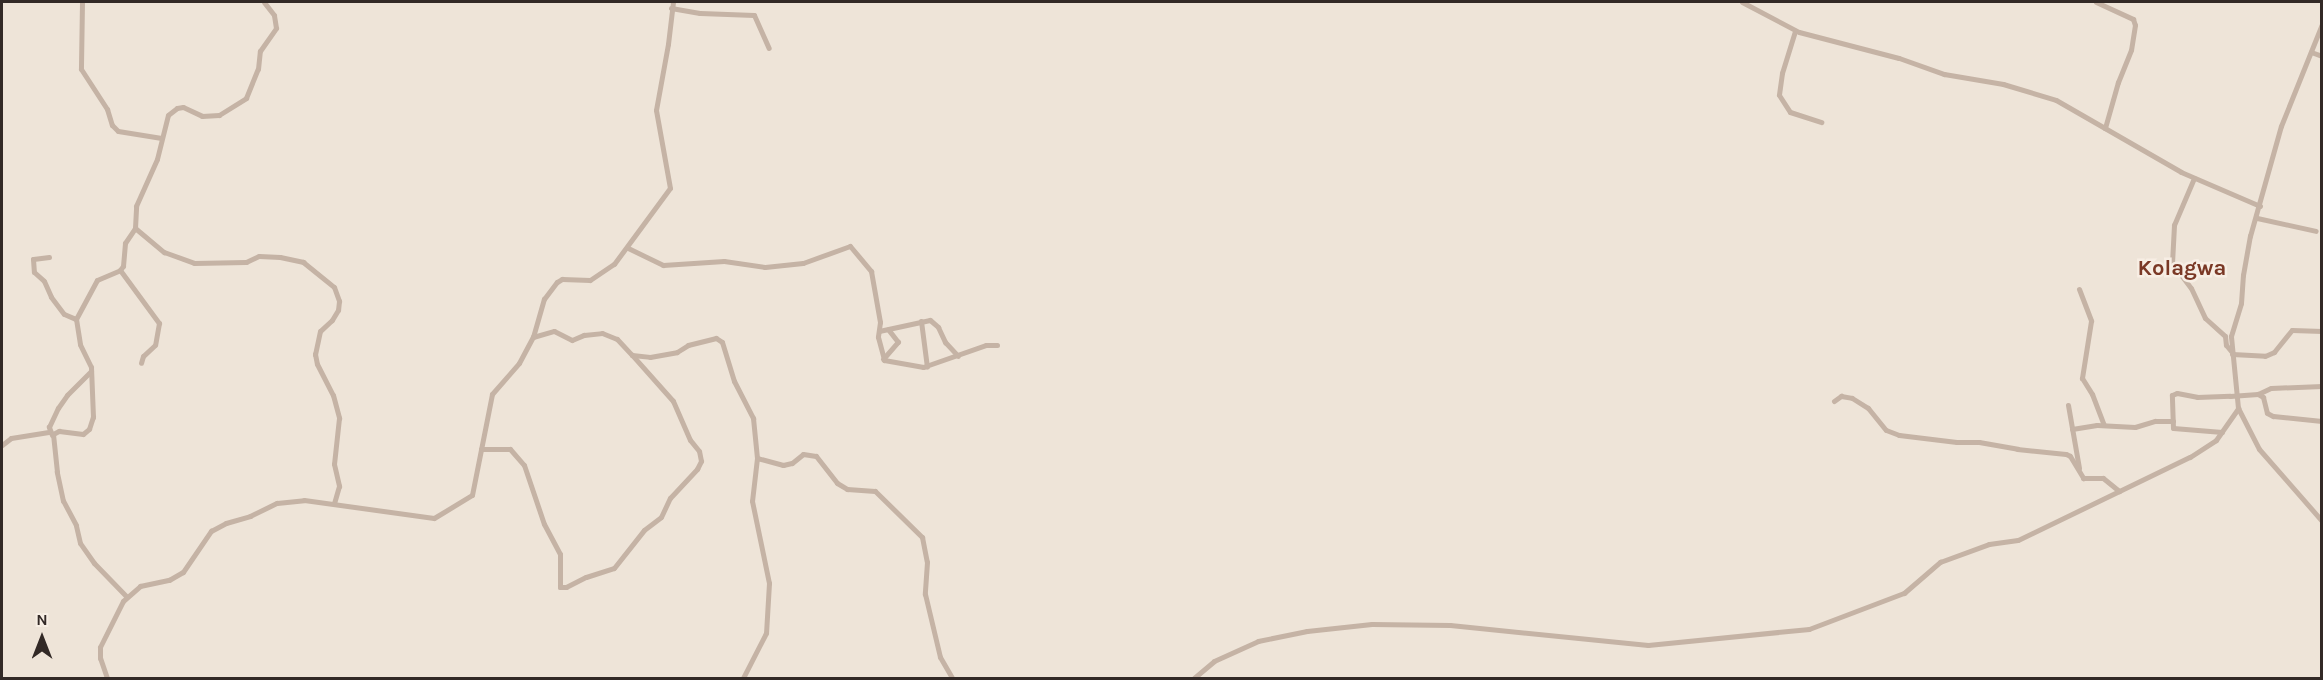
<!DOCTYPE html>
<html>
<head>
<meta charset="utf-8">
<style>
	body { margin:0 }
	#map { position:relative; width:2323px; height:680px; overflow:hidden; background:#eee4d8; font-family:Karla,sans-serif }
	div>[style] { position:absolute }
	[style*='--x'] { left:calc(var(--x)*1px); top:calc(var(--y)*1px); width:calc(var(--w)*1px); rotate:calc(var(--a)*1deg) }
	.street>* { height:5px; margin:-2.5px; padding:0 2.5px; transform-origin:2.5px; border-radius:2.5px; background:#c5b3a5 }
	span { translate:-50% -50%; white-space:nowrap; text-align:center; line-height:1.15; -webkit-text-stroke:5px #f7eee4; paint-order:stroke }
	.quarter-label { font-size:22px; color:#7a3825; font-weight:700 }
	.frame { position:absolute; inset:0; border:3px solid #322926; pointer-events:none }
	.north { position:absolute; left:12px; top:608px; width:60px; height:60px; -webkit-text-stroke:4px #f7eee4; paint-order:stroke; rotate:0deg; font-size:16px; font-weight:700; line-height:24px; text-align:center; color:#322926 }
	.north::after { content:''; display:block; margin:auto; width:21px; height:27px; background:#322926; clip-path:polygon(50% 0,100% 100%,50% 72%,0 100%) }
</style>
</head>
<body>
<div id="map">
	<div class="street">
		<div style="--x:82;--y:2;--w:67;--a:90.9"></div>
		<div style="--x:81;--y:69;--w:48;--a:57"></div>
		<div style="--x:107;--y:109;--w:17;--a:73"></div>
		<div style="--x:112;--y:125;--w:8;--a:45"></div>
		<div style="--x:118;--y:131;--w:44;--a:9.2"></div>
		<div style="--x:1742;--y:2;--w:64;--a:27.8"></div>
		<div style="--x:1799;--y:32;--w:103;--a:14.6"></div>
		<div style="--x:1899;--y:58;--w:48;--a:19.6"></div>
		<div style="--x:1944;--y:74;--w:60;--a:9.6"></div>
		<div style="--x:2003;--y:84;--w:55;--a:16.8"></div>
		<div style="--x:2056;--y:100;--w:144;--a:29.9"></div>
		<div style="--x:2181;--y:172;--w:86;--a:23.3"></div>
		<div style="--x:2096;--y:2;--w:41;--a:24.7"></div>
		<div style="--x:2133;--y:19;--w:6;--a:72"></div>
		<div style="--x:2135;--y:25;--w:25;--a:99"></div>
		<div style="--x:2131;--y:50;--w:35;--a:112"></div>
		<div style="--x:2118;--y:82;--w:48;--a:105.8"></div>
		<div style="--x:671;--y:8;--w:29;--a:10"></div>
		<div style="--x:700;--y:13;--w:54;--a:2.1"></div>
		<div style="--x:754;--y:15;--w:36;--a:66"></div>
		<div style="--x:1795;--y:31;--w:44;--a:107.2"></div>
		<div style="--x:1782;--y:73;--w:22;--a:98"></div>
		<div style="--x:1779;--y:95;--w:20;--a:57"></div>
		<div style="--x:1790;--y:112;--w:33;--a:18"></div>
		<div style="--x:2311;--y:52;--w:12;--a:20"></div>
		<div style="--x:2194;--y:178;--w:51;--a:113.1"></div>
		<div style="--x:2174;--y:225;--w:38;--a:93"></div>
		<div style="--x:2172;--y:263;--w:31;--a:53"></div>
		<div style="--x:2191;--y:288;--w:33;--a:65"></div>
		<div style="--x:2205;--y:318;--w:27;--a:42"></div>
		<div style="--x:2225;--y:336;--w:9;--a:84"></div>
		<div style="--x:2226;--y:345;--w:8;--a:50"></div>
		<div style="--x:2257;--y:218;--w:60;--a:12.4"></div>
		<div style="--x:135;--y:228;--w:38;--a:40"></div>
		<div style="--x:164;--y:252;--w:32;--a:20"></div>
		<div style="--x:194;--y:263;--w:52;--a:-1.1"></div>
		<div style="--x:246;--y:262;--w:14;--a:-25"></div>
		<div style="--x:259;--y:256;--w:21;--a:3"></div>
		<div style="--x:280;--y:257;--w:24;--a:12"></div>
		<div style="--x:303;--y:262;--w:40;--a:39"></div>
		<div style="--x:334;--y:287;--w:15;--a:70"></div>
		<div style="--x:339;--y:301;--w:9;--a:96"></div>
		<div style="--x:338;--y:310;--w:12;--a:121"></div>
		<div style="--x:332;--y:320;--w:16;--a:137"></div>
		<div style="--x:320;--y:331;--w:24;--a:102"></div>
		<div style="--x:315;--y:354;--w:10;--a:79"></div>
		<div style="--x:317;--y:364;--w:35;--a:63"></div>
		<div style="--x:333;--y:395;--w:24;--a:75"></div>
		<div style="--x:339;--y:418;--w:46;--a:96.2"></div>
		<div style="--x:334;--y:464;--w:23;--a:77"></div>
		<div style="--x:339;--y:486;--w:18;--a:106"></div>
		<div style="--x:628;--y:248;--w:39;--a:26"></div>
		<div style="--x:663;--y:265;--w:61;--a:-3.8"></div>
		<div style="--x:724;--y:261;--w:41;--a:8.3"></div>
		<div style="--x:765;--y:267;--w:38;--a:-6"></div>
		<div style="--x:803;--y:263;--w:50;--a:-19.9"></div>
		<div style="--x:850;--y:246;--w:33;--a:50"></div>
		<div style="--x:871;--y:271;--w:52;--a:80"></div>
		<div style="--x:880;--y:322;--w:15;--a:98"></div>
		<div style="--x:878;--y:337;--w:24;--a:75"></div>
		<div style="--x:884;--y:360;--w:40;--a:10"></div>
		<div style="--x:923;--y:367;--w:67;--a:-19.2"></div>
		<div style="--x:986;--y:345;--w:11;--a:0"></div>
		<div style="--x:49;--y:257;--w:16;--a:173"></div>
		<div style="--x:33;--y:259;--w:13;--a:86"></div>
		<div style="--x:34;--y:272;--w:13;--a:42"></div>
		<div style="--x:44;--y:281;--w:17;--a:66"></div>
		<div style="--x:51;--y:297;--w:21;--a:53"></div>
		<div style="--x:64;--y:314;--w:13;--a:23"></div>
		<div style="--x:120;--y:270;--w:66;--a:53.7"></div>
		<div style="--x:159;--y:323;--w:22;--a:100"></div>
		<div style="--x:155;--y:345;--w:16;--a:137"></div>
		<div style="--x:143;--y:356;--w:7;--a:106"></div>
		<div style="--x:2079;--y:289;--w:34;--a:69"></div>
		<div style="--x:2091;--y:321;--w:58;--a:99"></div>
		<div style="--x:2082;--y:378;--w:19;--a:58"></div>
		<div style="--x:2092;--y:394;--w:33;--a:69"></div>
		<div style="--x:921;--y:321;--w:46;--a:82.6"></div>
		<div style="--x:879;--y:331;--w:52;--a:-12.2"></div>
		<div style="--x:930;--y:320;--w:11;--a:41"></div>
		<div style="--x:938;--y:327;--w:17;--a:65"></div>
		<div style="--x:945;--y:342;--w:19;--a:47"></div>
		<div style="--x:533;--y:337;--w:22;--a:-16"></div>
		<div style="--x:554;--y:331;--w:20;--a:27"></div>
		<div style="--x:572;--y:340;--w:13;--a:-23"></div>
		<div style="--x:584;--y:335;--w:18;--a:-6"></div>
		<div style="--x:602;--y:333;--w:16;--a:22"></div>
		<div style="--x:617;--y:339;--w:22;--a:47"></div>
		<div style="--x:632;--y:355;--w:18;--a:6"></div>
		<div style="--x:650;--y:357;--w:27;--a:-10"></div>
		<div style="--x:677;--y:352;--w:13;--a:-32"></div>
		<div style="--x:688;--y:345;--w:29;--a:-14"></div>
		<div style="--x:716;--y:338;--w:7;--a:34"></div>
		<div style="--x:722;--y:342;--w:41;--a:72.9"></div>
		<div style="--x:734;--y:381;--w:42;--a:62.8"></div>
		<div style="--x:753;--y:418;--w:40;--a:84.3"></div>
		<div style="--x:757;--y:458;--w:43;--a:96.6"></div>
		<div style="--x:752;--y:501;--w:84;--a:78.3"></div>
		<div style="--x:769;--y:583;--w:50;--a:93.4"></div>
		<div style="--x:766;--y:633;--w:51;--a:117.1"></div>
		<div style="--x:2232;--y:354;--w:33;--a:3"></div>
		<div style="--x:2265;--y:356;--w:10;--a:-24"></div>
		<div style="--x:2274;--y:352;--w:28;--a:-51"></div>
		<div style="--x:2292;--y:330;--w:30;--a:2"></div>
		<div style="--x:883;--y:359;--w:23;--a:-49"></div>
		<div style="--x:898;--y:342;--w:16;--a:-128"></div>
		<div style="--x:2258;--y:394;--w:6;--a:31"></div>
		<div style="--x:2263;--y:397;--w:16;--a:76"></div>
		<div style="--x:2267;--y:413;--w:7;--a:27"></div>
		<div style="--x:2273;--y:416;--w:49;--a:5.8"></div>
		<div style="--x:1834;--y:401;--w:9;--a:-36"></div>
		<div style="--x:1841;--y:396;--w:11;--a:10"></div>
		<div style="--x:1852;--y:398;--w:19;--a:32"></div>
		<div style="--x:1868;--y:408;--w:28;--a:51"></div>
		<div style="--x:1886;--y:430;--w:14;--a:21"></div>
		<div style="--x:1899;--y:435;--w:58;--a:6.9"></div>
		<div style="--x:1957;--y:442;--w:22;--a:0"></div>
		<div style="--x:1979;--y:442;--w:39;--a:10"></div>
		<div style="--x:2017;--y:449;--w:49;--a:5.8"></div>
		<div style="--x:2066;--y:454;--w:4;--a:27"></div>
		<div style="--x:2070;--y:456;--w:26;--a:59"></div>
		<div style="--x:2083;--y:478;--w:20;--a:0"></div>
		<div style="--x:2103;--y:478;--w:21;--a:39"></div>
		<div style="--x:2068;--y:405;--w:64;--a:80.1"></div>
		<div style="--x:2238;--y:408;--w:46;--a:62.9"></div>
		<div style="--x:2259;--y:449;--w:96;--a:48.8"></div>
		<div style="--x:2072;--y:429;--w:25;--a:-9"></div>
		<div style="--x:2097;--y:425;--w:38;--a:3"></div>
		<div style="--x:2135;--y:427;--w:21;--a:-17"></div>
		<div style="--x:2155;--y:421;--w:18;--a:0"></div>
		<div style="--x:2222;--y:432;--w:49;--a:-175.3"></div>
		<div style="--x:2173;--y:428;--w:33;--a:-92"></div>
		<div style="--x:2172;--y:395;--w:5;--a:-22"></div>
		<div style="--x:2177;--y:393;--w:20;--a:11"></div>
		<div style="--x:2197;--y:397;--w:33;--a:-2"></div>
		<div style="--x:2230;--y:396;--w:28;--a:-4"></div>
		<div style="--x:2258;--y:394;--w:14;--a:-25"></div>
		<div style="--x:2271;--y:388;--w:51;--a:-2.2"></div>
		<div style="--x:52;--y:435;--w:9;--a:-111"></div>
		<div style="--x:49;--y:427;--w:21;--a:-65"></div>
		<div style="--x:58;--y:408;--w:16;--a:-55"></div>
		<div style="--x:67;--y:395;--w:34;--a:-45"></div>
		<div style="--x:2;--y:445;--w:11;--a:-38"></div>
		<div style="--x:11;--y:438;--w:38;--a:-9"></div>
		<div style="--x:481;--y:449;--w:29;--a:0"></div>
		<div style="--x:510;--y:449;--w:21;--a:49"></div>
		<div style="--x:524;--y:465;--w:62;--a:71.3"></div>
		<div style="--x:544;--y:524;--w:34;--a:62"></div>
		<div style="--x:560;--y:554;--w:33;--a:90"></div>
		<div style="--x:560;--y:587;--w:6;--a:0"></div>
		<div style="--x:566;--y:587;--w:22;--a:-27"></div>
		<div style="--x:586;--y:577;--w:29;--a:-18"></div>
		<div style="--x:614;--y:568;--w:48;--a:-51.7"></div>
		<div style="--x:644;--y:530;--w:21;--a:-37"></div>
		<div style="--x:661;--y:517;--w:21;--a:-65"></div>
		<div style="--x:670;--y:498;--w:40;--a:-47"></div>
		<div style="--x:697;--y:469;--w:9;--a:-63"></div>
		<div style="--x:701;--y:461;--w:10;--a:-101"></div>
		<div style="--x:699;--y:451;--w:14;--a:-129"></div>
		<div style="--x:690;--y:440;--w:43;--a:-113.6"></div>
		<div style="--x:673;--y:401;--w:62;--a:-131.7"></div>
		<div style="--x:757;--y:458;--w:27;--a:15"></div>
		<div style="--x:783;--y:465;--w:9;--a:-13"></div>
		<div style="--x:792;--y:463;--w:14;--a:-39"></div>
		<div style="--x:803;--y:454;--w:13;--a:9"></div>
		<div style="--x:816;--y:456;--w:34;--a:52"></div>
		<div style="--x:837;--y:483;--w:12;--a:31"></div>
		<div style="--x:847;--y:489;--w:28;--a:4"></div>
		<div style="--x:875;--y:491;--w:66;--a:44.4"></div>
		<div style="--x:922;--y:537;--w:25;--a:79"></div>
		<div style="--x:927;--y:562;--w:32;--a:94"></div>
		<div style="--x:925;--y:594;--w:65;--a:76.6"></div>
		<div style="--x:940;--y:657;--w:24;--a:60"></div>
		<div style="--x:126;--y:596;--w:46;--a:-134.1"></div>
		<div style="--x:94;--y:563;--w:24;--a:-125"></div>
		<div style="--x:80;--y:543;--w:18;--a:-103"></div>
		<div style="--x:76;--y:525;--w:27;--a:-118"></div>
		<div style="--x:63;--y:501;--w:30;--a:-102"></div>
		<div style="--x:57;--y:472;--w:38;--a:-96"></div>
		<div style="--x:53;--y:434;--w:7;--a:-27"></div>
		<div style="--x:59;--y:431;--w:24;--a:7"></div>
		<div style="--x:83;--y:434;--w:8;--a:-40"></div>
		<div style="--x:89;--y:429;--w:13;--a:-72"></div>
		<div style="--x:93;--y:417;--w:50;--a:-92.3"></div>
		<div style="--x:91;--y:367;--w:25;--a:-116"></div>
		<div style="--x:80;--y:344;--w:25;--a:-99"></div>
		<div style="--x:76;--y:319;--w:44;--a:-61.7"></div>
		<div style="--x:97;--y:280;--w:25;--a:-23"></div>
		<div style="--x:120;--y:270;--w:5;--a:-53"></div>
		<div style="--x:123;--y:266;--w:23;--a:-85"></div>
		<div style="--x:125;--y:243;--w:18;--a:-56"></div>
		<div style="--x:135;--y:228;--w:22;--a:-87"></div>
		<div style="--x:136;--y:206;--w:51;--a:-65.9"></div>
		<div style="--x:157;--y:159;--w:45;--a:-76"></div>
		<div style="--x:168;--y:115;--w:11;--a:-38"></div>
		<div style="--x:177;--y:108;--w:6;--a:-9"></div>
		<div style="--x:183;--y:107;--w:21;--a:25"></div>
		<div style="--x:202;--y:116;--w:17;--a:-3"></div>
		<div style="--x:219;--y:115;--w:32;--a:-32"></div>
		<div style="--x:246;--y:98;--w:31;--a:-68"></div>
		<div style="--x:258;--y:69;--w:18;--a:-84"></div>
		<div style="--x:260;--y:51;--w:28;--a:-55"></div>
		<div style="--x:276;--y:28;--w:13;--a:-99"></div>
		<div style="--x:274;--y:15;--w:16;--a:-128"></div>
		<div style="--x:107;--y:678;--w:21;--a:-109"></div>
		<div style="--x:100;--y:658;--w:11;--a:-90"></div>
		<div style="--x:100;--y:647;--w:51;--a:-63.4"></div>
		<div style="--x:123;--y:601;--w:23;--a:-41"></div>
		<div style="--x:140;--y:586;--w:30;--a:-12"></div>
		<div style="--x:169;--y:580;--w:16;--a:-30"></div>
		<div style="--x:183;--y:572;--w:50;--a:-55.7"></div>
		<div style="--x:211;--y:531;--w:17;--a:-28"></div>
		<div style="--x:226;--y:523;--w:25;--a:-16"></div>
		<div style="--x:250;--y:516;--w:30;--a:-26"></div>
		<div style="--x:277;--y:503;--w:27;--a:-6"></div>
		<div style="--x:304;--y:500;--w:131;--a:7.9"></div>
		<div style="--x:434;--y:518;--w:44;--a:-31.2"></div>
		<div style="--x:472;--y:495;--w:103;--a:-78.8"></div>
		<div style="--x:492;--y:394;--w:41;--a:-48.9"></div>
		<div style="--x:519;--y:363;--w:30;--a:-62"></div>
		<div style="--x:533;--y:337;--w:40;--a:-74"></div>
		<div style="--x:544;--y:299;--w:21;--a:-53"></div>
		<div style="--x:557;--y:282;--w:6;--a:-31"></div>
		<div style="--x:562;--y:279;--w:28;--a:2"></div>
		<div style="--x:590;--y:280;--w:29;--a:-34"></div>
		<div style="--x:614;--y:264;--w:94;--a:-53.6"></div>
		<div style="--x:670;--y:188;--w:79;--a:-100.2"></div>
		<div style="--x:656;--y:110;--w:67;--a:-79.7"></div>
		<div style="--x:668;--y:44;--w:42;--a:-83.2"></div>
		<div style="--x:1194;--y:678;--w:26;--a:-40"></div>
		<div style="--x:1214;--y:661;--w:48;--a:-24.4"></div>
		<div style="--x:1258;--y:641;--w:50;--a:-11.5"></div>
		<div style="--x:1307;--y:631;--w:65;--a:-6.1"></div>
		<div style="--x:1372;--y:624;--w:78;--a:0.7"></div>
		<div style="--x:1450;--y:625;--w:199;--a:5.8"></div>
		<div style="--x:1648;--y:645;--w:162;--a:-5.7"></div>
		<div style="--x:1809;--y:629;--w:102;--a:-20.8"></div>
		<div style="--x:1904;--y:593;--w:48;--a:-40.7"></div>
		<div style="--x:1940;--y:562;--w:52;--a:-20.2"></div>
		<div style="--x:1989;--y:544;--w:29;--a:-8"></div>
		<div style="--x:2018;--y:540;--w:191;--a:-25.8"></div>
		<div style="--x:2190;--y:457;--w:31;--a:-33"></div>
		<div style="--x:2216;--y:440;--w:39;--a:-55"></div>
		<div style="--x:2238;--y:408;--w:72;--a:-95.6"></div>
		<div style="--x:2231;--y:336;--w:34;--a:-73"></div>
		<div style="--x:2241;--y:303;--w:28;--a:-86"></div>
		<div style="--x:2243;--y:275;--w:40;--a:-80"></div>
		<div style="--x:2250;--y:236;--w:114;--a:-74.3"></div>
		<div style="--x:2281;--y:126;--w:110;--a:-68.1"></div>
	</div>
	<div class="quarter-label">
		<span style="left:2182px;top:269px">Kolagwa</span>
	</div>
	<div class="frame"></div>
	<div class="north">N</div>
</div>
</body>
</html>
